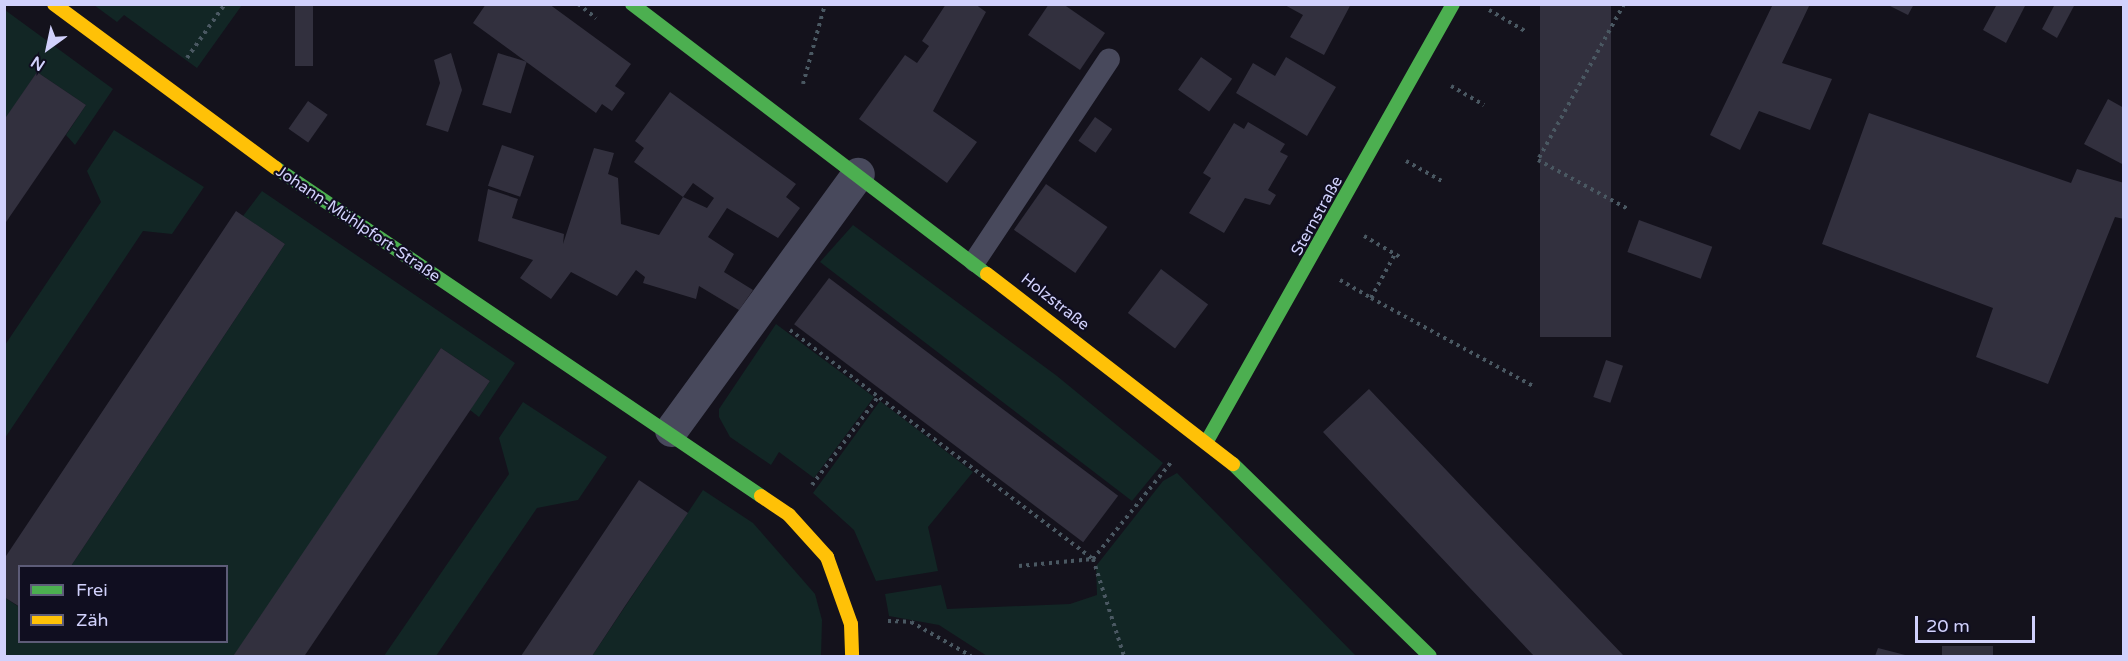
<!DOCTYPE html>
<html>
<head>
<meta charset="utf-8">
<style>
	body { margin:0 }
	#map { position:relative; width:2128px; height:661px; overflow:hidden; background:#14121c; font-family:"Varela Round",sans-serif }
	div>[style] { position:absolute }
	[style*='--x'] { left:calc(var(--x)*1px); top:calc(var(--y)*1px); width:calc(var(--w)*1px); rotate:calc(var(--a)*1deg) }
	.green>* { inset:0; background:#122625 }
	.building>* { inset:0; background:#32303e; transform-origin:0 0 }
	.path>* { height:4px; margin-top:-2px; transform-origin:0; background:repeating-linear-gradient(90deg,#4a5862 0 3px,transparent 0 7.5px) }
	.lane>* { height:22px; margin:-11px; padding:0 11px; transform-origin:11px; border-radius:11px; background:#48495c }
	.street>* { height:33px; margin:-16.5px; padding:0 16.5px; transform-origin:16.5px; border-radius:16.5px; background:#48495c }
	.fast>* { height:14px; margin:-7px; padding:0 7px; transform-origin:7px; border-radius:7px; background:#4caf50 }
	.slow>* { height:14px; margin:-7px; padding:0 7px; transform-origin:7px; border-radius:7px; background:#ffc107 }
	span { translate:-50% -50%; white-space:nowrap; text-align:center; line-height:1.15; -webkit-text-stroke:4.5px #100e20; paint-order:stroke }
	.street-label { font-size:16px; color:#d1d1fc }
	.frame { position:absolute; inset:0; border:6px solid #d1d1fc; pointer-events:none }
	.legend { position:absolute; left:18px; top:565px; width:210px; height:78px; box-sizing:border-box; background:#100e20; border:2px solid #5d5c78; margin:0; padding:8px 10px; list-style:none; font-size:18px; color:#d1d1fc }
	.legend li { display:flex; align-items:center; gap:12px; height:30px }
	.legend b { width:30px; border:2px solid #5d5c78 }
	.north { position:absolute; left:18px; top:18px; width:60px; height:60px; -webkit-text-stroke:4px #100e20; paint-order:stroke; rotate:213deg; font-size:16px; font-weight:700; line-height:24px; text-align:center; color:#d1d1fc }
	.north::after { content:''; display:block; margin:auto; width:21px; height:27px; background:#d1d1fc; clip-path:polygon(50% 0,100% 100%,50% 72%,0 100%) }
	.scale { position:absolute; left:1915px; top:616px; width:120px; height:27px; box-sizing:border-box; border:3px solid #d1d1fc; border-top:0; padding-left:8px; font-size:18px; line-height:21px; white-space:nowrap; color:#d1d1fc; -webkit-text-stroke:4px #100e20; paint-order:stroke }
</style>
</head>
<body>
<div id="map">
	<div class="green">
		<div style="clip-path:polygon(94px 5px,242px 5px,197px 68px,124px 15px,117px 22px)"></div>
		<div style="clip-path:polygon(5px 10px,113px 89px,75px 145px,66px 135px,86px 105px,37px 72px,5px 120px)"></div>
		<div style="clip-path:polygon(114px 130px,204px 187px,172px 234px,143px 231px,5px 438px,5px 345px,101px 202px,87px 171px)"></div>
		<div style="clip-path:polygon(262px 191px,515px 363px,479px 417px,470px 410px,490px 381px,441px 348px,235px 656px,5px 656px,4px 597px,19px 607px,20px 642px,226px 642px,226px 566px,71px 566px,285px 244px,243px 216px)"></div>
		<div style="clip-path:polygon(853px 225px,1057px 376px,1163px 463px,1132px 501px,820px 262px)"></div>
		<div style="clip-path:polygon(776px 324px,874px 397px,814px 478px,779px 452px,771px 465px,730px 437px,719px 417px,719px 409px)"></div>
		<div style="clip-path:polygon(880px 401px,973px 472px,928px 527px,938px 571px,876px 581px,854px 530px,813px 493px)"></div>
		<div style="clip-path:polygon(523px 402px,607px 457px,578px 500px,537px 508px,436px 656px,384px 656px,509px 474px,499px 438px)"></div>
		<div style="clip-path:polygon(1177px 473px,1356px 656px,987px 656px,939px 625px,889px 616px,885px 594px,941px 585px,947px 609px,1070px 604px,1097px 595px,1096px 566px,1163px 481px)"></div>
		<div style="clip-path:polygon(703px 490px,753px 523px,815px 594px,822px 620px,821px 656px,592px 656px)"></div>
	</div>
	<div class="building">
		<div style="left:295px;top:4px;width:18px;height:62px"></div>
		<div style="clip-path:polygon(486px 4px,549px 4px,631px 64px,615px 86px,625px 93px,612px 111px,602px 104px,596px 113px,473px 23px)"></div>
		<div style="clip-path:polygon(946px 4px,975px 4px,986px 12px,933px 111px,977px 142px,947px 183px,859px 119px,905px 55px,917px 63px,929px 46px,922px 41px)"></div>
		<div style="clip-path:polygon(1049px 4px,1063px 4px,1105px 33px,1080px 70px,1028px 35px)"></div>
		<div style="clip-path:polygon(1283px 4px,1351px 4px,1324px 55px,1290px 37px,1303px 15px)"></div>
		<div style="left:1540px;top:4px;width:71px;height:333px"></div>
		<div style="clip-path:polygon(1773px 4px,1810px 4px,1782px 63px,1832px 79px,1810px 130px,1759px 111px,1740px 150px,1710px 135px)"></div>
		<div style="clip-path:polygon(1886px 4px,1914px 4px,1908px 15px)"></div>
		<div style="clip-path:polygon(1997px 4px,2026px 4px,2006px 43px,1983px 30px)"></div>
		<div style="clip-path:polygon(2055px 4px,2075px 4px,2057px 38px,2042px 29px)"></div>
		<div style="clip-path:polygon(451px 53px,462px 90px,448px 132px,426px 125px,440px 83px,434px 60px)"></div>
		<div style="left:498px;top:53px;width:30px;height:54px;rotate:17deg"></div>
		<div style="left:1201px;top:57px;width:38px;height:40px;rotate:35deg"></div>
		<div style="clip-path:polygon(1286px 57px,1336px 87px,1307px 136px,1236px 93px,1253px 63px,1275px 76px)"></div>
		<div style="clip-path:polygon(37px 72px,86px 105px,4px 225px,4px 120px)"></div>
		<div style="clip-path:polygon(670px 92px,796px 184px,786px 197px,800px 208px,778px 238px,727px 208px,708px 237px,734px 254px,724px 272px,753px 290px,739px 310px,699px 286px,696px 299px,643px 283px,645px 277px,636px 270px,617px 296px,571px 272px,551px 299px,520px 278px,533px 260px,478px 241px,488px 189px,518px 199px,512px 218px,564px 234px,563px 244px,594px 148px,614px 153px,608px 174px,618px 178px,621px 224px,659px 235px,683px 197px,707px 208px,714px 198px,693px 183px,683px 197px,634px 162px,644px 148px,635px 141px)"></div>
		<div style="clip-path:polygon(2108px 99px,2124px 108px,2124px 165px,2084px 144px)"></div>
		<div style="left:308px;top:101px;width:24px;height:34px;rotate:35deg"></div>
		<div style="clip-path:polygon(1869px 113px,2071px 183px,2077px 169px,2124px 183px,2124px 219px,2115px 217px,2048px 384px,1976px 357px,1993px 308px,1822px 244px)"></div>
		<div style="left:1095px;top:117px;width:21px;height:29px;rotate:35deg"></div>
		<div style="clip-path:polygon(1248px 122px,1285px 144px,1280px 152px,1288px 156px,1268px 190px,1276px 195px,1270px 205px,1245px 198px,1224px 233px,1189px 213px,1211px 178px,1203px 173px,1234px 123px,1244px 129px)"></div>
		<div style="left:502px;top:145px;width:34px;height:43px;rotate:19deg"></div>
		<div style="left:1046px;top:184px;width:75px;height:56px;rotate:35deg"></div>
		<div style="clip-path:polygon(236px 211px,285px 244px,71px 566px,20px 566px,20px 607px,4px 597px,4px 559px)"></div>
		<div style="left:1639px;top:220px;width:78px;height:34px;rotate:20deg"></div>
		<div style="left:1161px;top:269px;width:59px;height:55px;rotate:37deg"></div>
		<div style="left:829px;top:278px;width:362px;height:58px;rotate:37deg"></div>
		<div style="left:441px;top:348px;width:59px;height:371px;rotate:34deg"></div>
		<div style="left:1606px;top:360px;width:18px;height:39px;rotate:19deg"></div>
		<div style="clip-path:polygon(1369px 389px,1489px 515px,1624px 656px,1534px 656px,1323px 432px)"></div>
		<div style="clip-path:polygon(639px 480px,688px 513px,625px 606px,592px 656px,521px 656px)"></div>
		<div style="left:1993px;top:646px;width:10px;height:51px;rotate:90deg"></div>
		<div style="clip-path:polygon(1878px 648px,1909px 656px,1875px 656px)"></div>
	</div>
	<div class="path">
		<div style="--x:578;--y:4;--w:23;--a:38"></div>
		<div style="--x:1624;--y:4;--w:178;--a:118.9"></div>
		<div style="--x:1538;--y:160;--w:102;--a:28.6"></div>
		<div style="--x:1489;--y:10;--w:42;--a:30.3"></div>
		<div style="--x:187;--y:58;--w:66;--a:-54.9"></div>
		<div style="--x:803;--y:84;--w:83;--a:-74.6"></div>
		<div style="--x:1451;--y:86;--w:38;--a:30"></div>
		<div style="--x:1406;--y:161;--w:41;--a:29.1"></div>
		<div style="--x:1364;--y:236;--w:42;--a:30.3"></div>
		<div style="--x:1340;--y:280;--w:36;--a:30"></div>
		<div style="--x:1371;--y:298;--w:50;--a:-61.4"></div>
		<div style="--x:1371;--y:298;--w:187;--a:28.5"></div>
		<div style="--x:790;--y:330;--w:380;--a:37.1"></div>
		<div style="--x:1093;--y:559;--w:126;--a:-51.1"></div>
		<div style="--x:812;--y:485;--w:110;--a:-53.1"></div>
		<div style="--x:1019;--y:566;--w:74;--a:-5.4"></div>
		<div style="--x:1093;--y:559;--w:102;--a:72.3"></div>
		<div style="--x:888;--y:621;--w:23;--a:2"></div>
		<div style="--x:911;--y:622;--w:69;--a:29.5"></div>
	</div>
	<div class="lane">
		<div style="--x:975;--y:261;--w:242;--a:-56.4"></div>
	</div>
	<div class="street">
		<div style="--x:671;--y:430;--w:317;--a:-53.9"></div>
	</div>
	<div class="fast">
		<div style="--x:632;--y:4;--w:446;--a:37.3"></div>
		<div style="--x:276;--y:168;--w:585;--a:34.07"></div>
		<div style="--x:1207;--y:441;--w:501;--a:-60.62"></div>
		<div style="--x:1233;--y:464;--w:275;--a:44.3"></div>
	</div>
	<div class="slow">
		<div style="--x:54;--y:4;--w:276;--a:36.5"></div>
		<div style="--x:987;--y:274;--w:311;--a:37.7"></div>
		<div style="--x:761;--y:496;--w:34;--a:34"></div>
		<div style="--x:789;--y:515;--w:57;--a:47.9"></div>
		<div style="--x:827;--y:557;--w:71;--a:70.3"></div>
		<div style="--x:851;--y:624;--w:32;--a:88"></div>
	</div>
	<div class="street-label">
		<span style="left:1317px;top:216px;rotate:-61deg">Sternstraße</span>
		<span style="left:358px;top:224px;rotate:34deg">Johann-Mühlpfort-Straße</span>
		<span style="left:1055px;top:302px;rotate:38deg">Holzstraße</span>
	</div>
	<div class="frame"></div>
	<ul class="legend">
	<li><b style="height:8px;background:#4caf50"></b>Frei</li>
	<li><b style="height:8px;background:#ffc107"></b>Zäh</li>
	</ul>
	<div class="north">N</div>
	<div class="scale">20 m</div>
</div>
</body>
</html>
